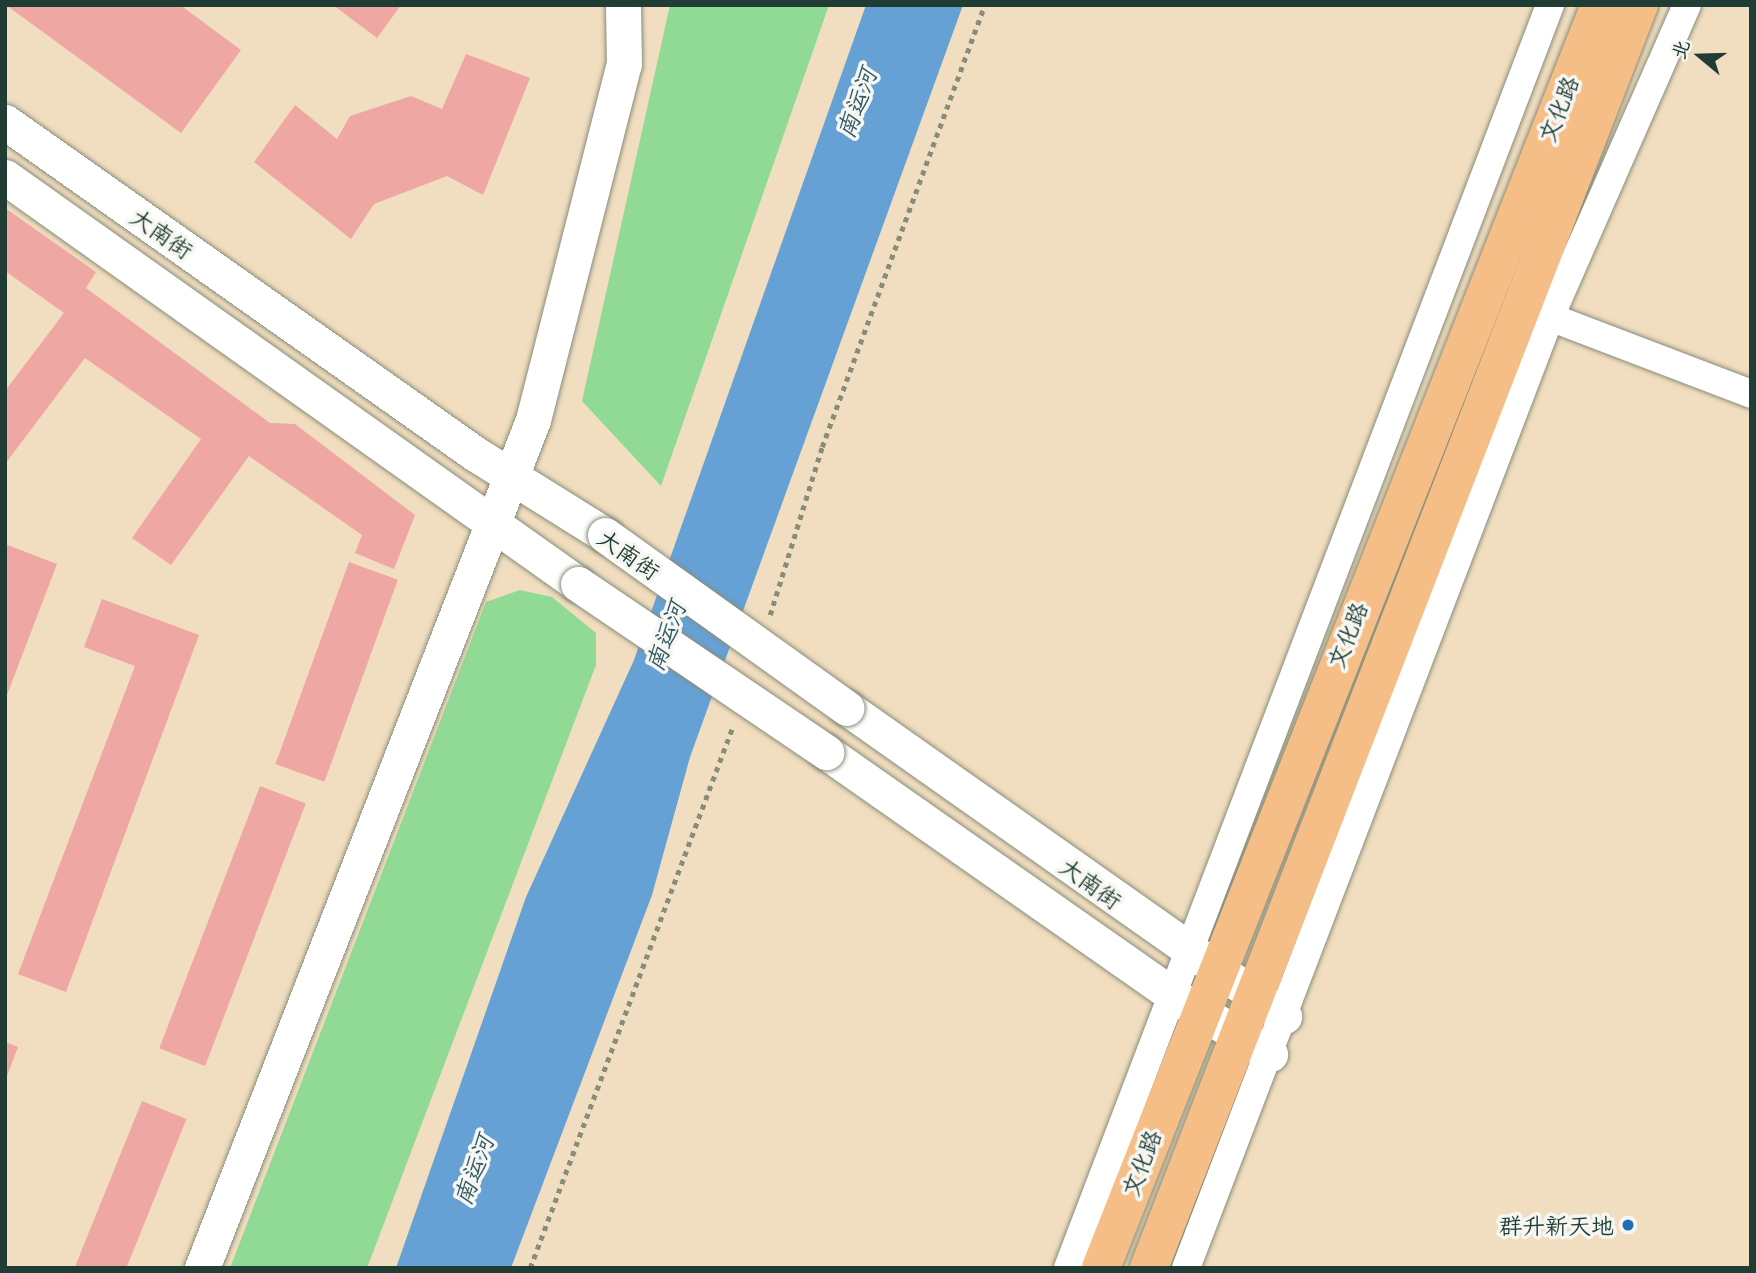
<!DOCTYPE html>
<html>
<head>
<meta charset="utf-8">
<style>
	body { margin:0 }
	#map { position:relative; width:1756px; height:1273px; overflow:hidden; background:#f1ddbf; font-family:Mali,"LXGW WenKai TC",sans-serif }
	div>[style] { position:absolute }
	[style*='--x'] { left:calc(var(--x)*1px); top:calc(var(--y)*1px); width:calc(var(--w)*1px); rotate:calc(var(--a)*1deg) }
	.green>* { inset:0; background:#90da96 }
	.water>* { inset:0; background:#66a1d6 }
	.building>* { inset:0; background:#eea7a2; transform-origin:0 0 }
	.path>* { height:4.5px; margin-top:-2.25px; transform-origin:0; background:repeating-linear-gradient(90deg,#888d7a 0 5px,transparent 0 10px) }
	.roads { filter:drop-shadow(0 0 2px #888d7a) drop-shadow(0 0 2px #888d7a) }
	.minor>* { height:28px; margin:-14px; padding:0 14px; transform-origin:14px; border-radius:14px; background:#fff }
	.tertiary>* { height:35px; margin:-17.5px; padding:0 17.5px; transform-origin:17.5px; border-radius:17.5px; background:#fff }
	.primary>* { height:38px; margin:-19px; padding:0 19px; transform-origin:19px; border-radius:19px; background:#f6be87 }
	.bridges { filter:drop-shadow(0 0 2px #888d7a) drop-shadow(0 0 2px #888d7a) }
	.tertiary-bridge>* { height:35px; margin:-17.5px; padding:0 17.5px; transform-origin:17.5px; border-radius:17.5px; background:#fff }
	.dots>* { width:19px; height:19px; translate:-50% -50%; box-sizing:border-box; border:4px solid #f6f6f2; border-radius:50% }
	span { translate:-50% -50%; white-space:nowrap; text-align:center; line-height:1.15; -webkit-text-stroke:7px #f6f6f2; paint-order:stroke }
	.street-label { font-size:23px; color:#1f3d34 }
	.poi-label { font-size:23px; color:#1f3d34 }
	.right { translate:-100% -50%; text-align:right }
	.water-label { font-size:24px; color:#345b65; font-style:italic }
	.frame { position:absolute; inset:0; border:7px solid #1f3d34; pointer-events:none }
	.north { position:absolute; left:1665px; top:21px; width:70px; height:70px; -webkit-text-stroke:5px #f6f6f2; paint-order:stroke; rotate:289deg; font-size:19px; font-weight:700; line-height:28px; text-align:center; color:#1f3d34 }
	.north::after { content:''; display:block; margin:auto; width:24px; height:32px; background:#1f3d34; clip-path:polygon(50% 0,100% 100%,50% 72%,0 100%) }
</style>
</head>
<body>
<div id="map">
	<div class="green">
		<div style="clip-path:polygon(670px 5px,829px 5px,661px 486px,582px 401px)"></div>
		<div style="clip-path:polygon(520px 590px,552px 597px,596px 633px,596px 665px,367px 1268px,230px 1268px,486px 602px)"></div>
	</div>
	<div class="water">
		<div style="clip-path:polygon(866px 5px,963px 5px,690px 757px,652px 895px,511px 1268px,396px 1268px,526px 897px,634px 660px)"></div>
	</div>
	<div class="building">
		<div style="clip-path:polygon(6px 5px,180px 5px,241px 50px,181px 133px)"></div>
		<div style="clip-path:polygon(333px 5px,401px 5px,377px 38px)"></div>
		<div style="clip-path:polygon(466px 54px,530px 78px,483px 195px,447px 176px,374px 204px,351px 239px,254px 162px,295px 105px,337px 139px,350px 116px,411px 96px,442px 109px)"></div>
		<div style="clip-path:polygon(5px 208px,96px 272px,86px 288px,270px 423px,295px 424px,415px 515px,394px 569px,355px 553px,362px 535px,249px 456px,171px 565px,132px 538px,201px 439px,85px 358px,5px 464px,5px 391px,64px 313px,5px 271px)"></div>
		<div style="clip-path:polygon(5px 544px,57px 564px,5px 700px)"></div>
		<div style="left:349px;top:562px;width:52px;height:215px;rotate:20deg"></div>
		<div style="clip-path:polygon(102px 599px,199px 635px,66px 992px,18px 974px,135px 666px,84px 647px)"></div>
		<div style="left:260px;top:786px;width:49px;height:281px;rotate:21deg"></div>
		<div style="clip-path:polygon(5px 1042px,18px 1047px,5px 1081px)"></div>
		<div style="left:142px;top:1101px;width:48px;height:178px;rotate:22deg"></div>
	</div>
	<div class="path">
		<div style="--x:770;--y:615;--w:176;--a:-72.8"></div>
		<div style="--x:822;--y:447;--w:471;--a:-69.8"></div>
		<div style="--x:530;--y:1268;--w:579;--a:-69.47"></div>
	</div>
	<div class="roads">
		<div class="minor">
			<div style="--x:1534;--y:311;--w:232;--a:20.9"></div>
			<div style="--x:1068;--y:1268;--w:1352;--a:-69.11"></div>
			<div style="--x:1186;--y:1268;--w:1018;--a:-69.06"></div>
			<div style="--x:1550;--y:317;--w:341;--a:-66.3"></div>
		</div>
		<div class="tertiary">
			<div style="--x:5;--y:122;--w:574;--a:35.21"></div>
			<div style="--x:474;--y:453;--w:155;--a:32"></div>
			<div style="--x:5;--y:177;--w:703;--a:35.39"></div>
			<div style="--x:847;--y:708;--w:535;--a:35.18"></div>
			<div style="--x:826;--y:752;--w:421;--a:35"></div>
			<div style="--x:1171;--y:994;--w:116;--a:31.2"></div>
			<div style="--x:202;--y:1268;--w:910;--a:-68.68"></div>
			<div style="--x:533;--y:420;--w:367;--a:-75.7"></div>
			<div style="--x:624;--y:64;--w:59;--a:-91"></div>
		</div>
		<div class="primary">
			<div style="--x:1101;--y:1268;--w:1358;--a:-68.44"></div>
			<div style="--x:1149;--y:1268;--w:1355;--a:-68.8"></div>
		</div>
	</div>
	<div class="bridges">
		<div class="tertiary-bridge">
			<div style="--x:605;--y:535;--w:297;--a:35.6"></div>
			<div style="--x:578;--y:584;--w:300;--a:34.1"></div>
		</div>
	</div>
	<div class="dots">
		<div style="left:1628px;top:1225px;background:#1f6fb2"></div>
	</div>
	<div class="street-label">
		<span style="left:1558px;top:109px;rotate:-68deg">文化路</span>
		<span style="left:162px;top:233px;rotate:35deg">大南街</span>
		<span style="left:629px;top:554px;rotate:35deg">大南街</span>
		<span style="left:1347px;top:635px;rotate:-68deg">文化路</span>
		<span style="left:1091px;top:883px;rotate:36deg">大南街</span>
		<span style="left:1141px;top:1163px;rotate:-69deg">文化路</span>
	</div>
	<div class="poi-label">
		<span class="right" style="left:1614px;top:1225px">群升新天地</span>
	</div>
	<div class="water-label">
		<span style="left:856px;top:103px;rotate:-70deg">南运河</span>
		<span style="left:665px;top:636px;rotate:-70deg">南运河</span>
		<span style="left:473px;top:1170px;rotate:-70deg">南运河</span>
	</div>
	<div class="frame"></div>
	<div class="north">北</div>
</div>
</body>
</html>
